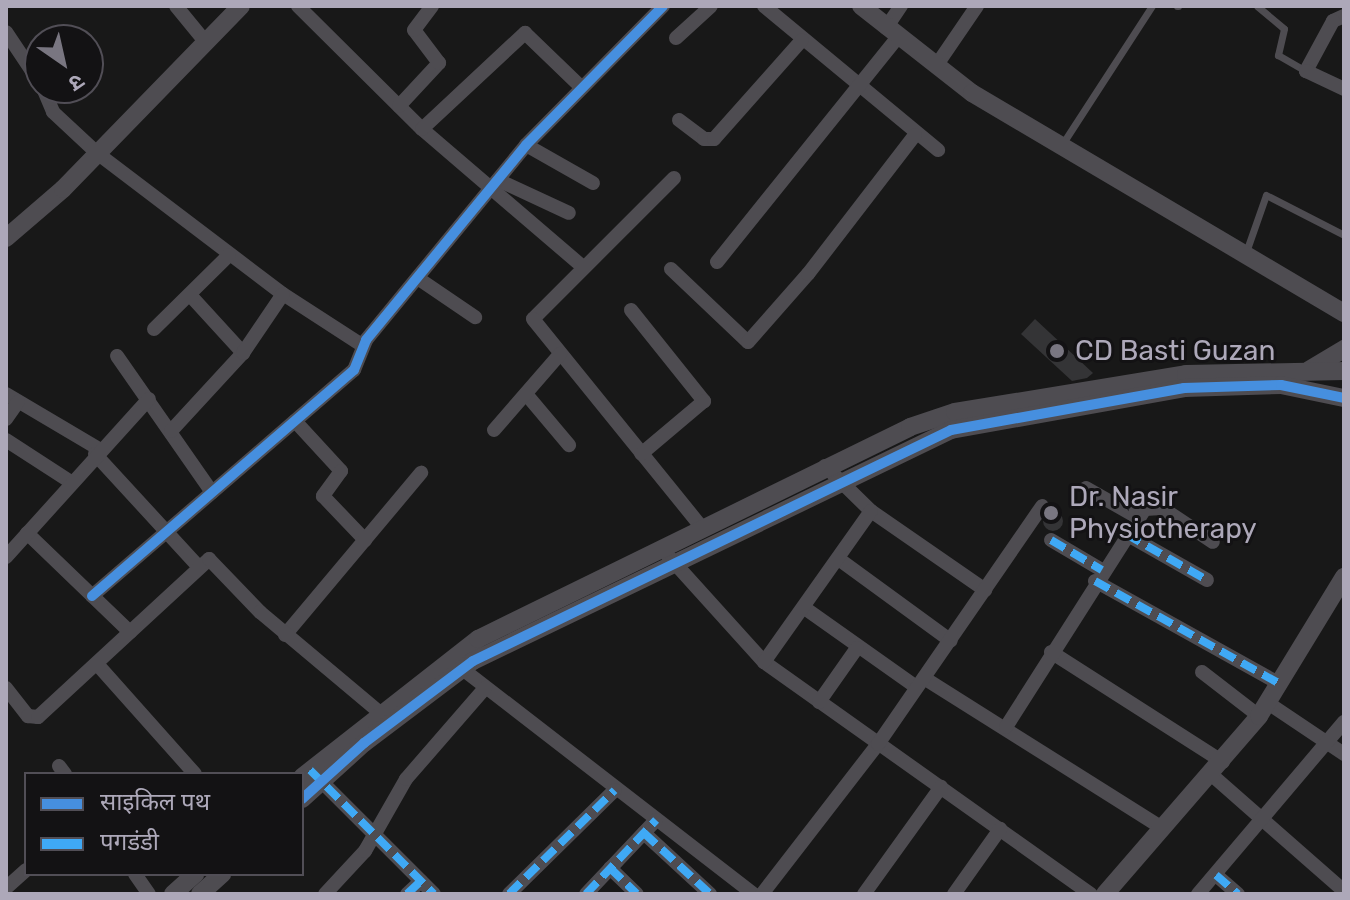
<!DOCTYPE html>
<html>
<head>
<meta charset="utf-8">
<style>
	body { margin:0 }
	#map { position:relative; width:1350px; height:900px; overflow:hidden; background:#181818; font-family:Rubik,"Noto Sans Devanagari",sans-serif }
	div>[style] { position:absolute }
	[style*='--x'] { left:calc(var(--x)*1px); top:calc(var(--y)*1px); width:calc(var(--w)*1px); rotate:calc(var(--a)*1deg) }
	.building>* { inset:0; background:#343436 }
	.round { border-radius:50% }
	.service>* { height:7px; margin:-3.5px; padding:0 3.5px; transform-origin:3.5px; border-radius:3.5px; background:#4e4c51 }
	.minor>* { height:14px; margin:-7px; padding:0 7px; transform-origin:7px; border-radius:7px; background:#4e4c51 }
	.tertiary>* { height:18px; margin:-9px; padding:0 9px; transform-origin:9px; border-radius:9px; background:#4e4c51 }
	.quiet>* { height:8px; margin-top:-4px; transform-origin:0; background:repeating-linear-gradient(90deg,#3fa9f5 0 16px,transparent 0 24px) }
	.cycleway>* { height:10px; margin:-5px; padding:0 5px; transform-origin:5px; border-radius:5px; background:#468fdf }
	.dots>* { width:22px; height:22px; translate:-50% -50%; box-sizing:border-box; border:4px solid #131214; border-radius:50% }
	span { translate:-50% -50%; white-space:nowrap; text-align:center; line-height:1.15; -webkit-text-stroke:6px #131214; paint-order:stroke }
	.poi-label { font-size:28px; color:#ada8b9 }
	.left { translate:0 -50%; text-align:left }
	.frame { position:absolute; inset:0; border:8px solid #ada8b9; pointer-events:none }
	.legend { position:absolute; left:24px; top:772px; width:280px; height:104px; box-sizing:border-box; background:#131214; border:2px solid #514e56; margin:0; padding:10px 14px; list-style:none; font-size:24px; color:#ada8b9 }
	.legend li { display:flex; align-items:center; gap:16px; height:40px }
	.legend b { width:40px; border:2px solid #514e56 }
	.north { position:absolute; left:24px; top:24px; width:80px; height:80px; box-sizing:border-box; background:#131214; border:2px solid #514e56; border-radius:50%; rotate:146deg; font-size:22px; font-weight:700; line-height:32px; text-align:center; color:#ada8b9 }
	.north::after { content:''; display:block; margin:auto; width:28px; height:36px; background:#797681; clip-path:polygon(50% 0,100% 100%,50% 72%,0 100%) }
</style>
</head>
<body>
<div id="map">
	<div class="building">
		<div style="clip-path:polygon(1035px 319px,1093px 373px,1087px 378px,1072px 381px,1021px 334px)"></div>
		<div class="round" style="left:1043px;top:511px;width:20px;height:20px"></div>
	</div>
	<div class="service">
		<div style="--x:1177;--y:6;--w:1;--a:0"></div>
		<div style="--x:1257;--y:6;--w:35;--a:40"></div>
		<div style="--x:1284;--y:29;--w:27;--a:103"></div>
		<div style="--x:1278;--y:55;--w:32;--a:30"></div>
		<div style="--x:1061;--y:146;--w:167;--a:-57"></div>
		<div style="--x:1246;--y:252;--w:60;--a:-70.7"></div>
		<div style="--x:1266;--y:195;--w:88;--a:27.1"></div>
	</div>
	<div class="minor">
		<div style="--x:176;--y:6;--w:43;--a:50.7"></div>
		<div style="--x:298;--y:6;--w:175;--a:44.8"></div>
		<div style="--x:422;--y:129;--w:212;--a:40.6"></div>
		<div style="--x:764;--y:6;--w:226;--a:39.6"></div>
		<div style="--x:1344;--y:16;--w:12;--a:156"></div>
		<div style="--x:1333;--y:21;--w:57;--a:118.4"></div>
		<div style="--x:1306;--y:71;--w:42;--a:25.3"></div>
		<div style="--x:886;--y:28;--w:27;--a:-56"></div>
		<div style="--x:6;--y:32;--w:61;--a:56.3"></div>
		<div style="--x:676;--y:38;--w:47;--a:-42.4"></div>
		<div style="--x:936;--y:66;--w:73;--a:-55.7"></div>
		<div style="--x:43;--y:88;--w:26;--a:67"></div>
		<div style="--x:53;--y:112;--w:60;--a:43"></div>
		<div style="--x:97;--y:153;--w:233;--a:37.2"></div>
		<div style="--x:283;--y:294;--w:95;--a:33"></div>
		<div style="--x:399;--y:106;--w:59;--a:-47.1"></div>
		<div style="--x:439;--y:63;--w:41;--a:-127.1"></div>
		<div style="--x:414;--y:30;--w:30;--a:-53"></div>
		<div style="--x:679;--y:120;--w:31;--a:37"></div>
		<div style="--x:704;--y:139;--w:10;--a:0"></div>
		<div style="--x:714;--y:139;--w:132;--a:-48.4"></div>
		<div style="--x:422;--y:129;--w:141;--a:-43"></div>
		<div style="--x:525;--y:33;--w:76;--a:43.9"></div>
		<div style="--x:526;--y:145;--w:77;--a:29.6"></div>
		<div style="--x:674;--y:178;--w:199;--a:135"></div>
		<div style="--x:533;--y:319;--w:269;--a:51"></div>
		<div style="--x:498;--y:180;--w:78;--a:24.9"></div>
		<div style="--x:717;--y:262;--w:289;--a:-51.2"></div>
		<div style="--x:671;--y:269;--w:106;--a:43.5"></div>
		<div style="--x:748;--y:342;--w:91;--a:-48.6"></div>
		<div style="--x:808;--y:274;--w:175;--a:-52.4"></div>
		<div style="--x:419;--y:279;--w:68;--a:34.2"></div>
		<div style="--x:190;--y:295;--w:79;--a:47.6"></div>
		<div style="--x:631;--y:310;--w:117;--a:51.3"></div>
		<div style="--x:704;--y:401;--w:82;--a:139.9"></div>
		<div style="--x:154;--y:329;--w:105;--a:-44.6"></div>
		<div style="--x:117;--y:356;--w:166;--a:55.1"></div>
		<div style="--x:6;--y:394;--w:108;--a:30.6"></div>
		<div style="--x:526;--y:394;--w:67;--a:49.9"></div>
		<div style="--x:6;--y:419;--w:21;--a:-55"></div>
		<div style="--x:295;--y:421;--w:68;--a:47.4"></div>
		<div style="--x:341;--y:471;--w:31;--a:126"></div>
		<div style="--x:323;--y:496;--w:61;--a:46.3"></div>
		<div style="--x:494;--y:430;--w:101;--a:-49"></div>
		<div style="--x:171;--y:431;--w:106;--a:-47.3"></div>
		<div style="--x:243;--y:353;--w:71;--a:-55.9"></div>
		<div style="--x:6;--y:440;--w:77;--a:32.9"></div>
		<div style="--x:95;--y:454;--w:151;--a:47.4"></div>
		<div style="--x:825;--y:466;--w:64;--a:44.4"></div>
		<div style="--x:871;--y:511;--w:139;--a:34.7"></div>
		<div style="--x:1086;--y:488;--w:59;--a:29.6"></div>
		<div style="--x:27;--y:533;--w:143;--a:43.9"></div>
		<div style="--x:1126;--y:534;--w:93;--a:29.6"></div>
		<div style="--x:1051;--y:540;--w:59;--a:30.5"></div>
		<div style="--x:661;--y:548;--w:154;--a:47.9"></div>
		<div style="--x:764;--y:662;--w:401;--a:35.4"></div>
		<div style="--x:6;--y:557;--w:213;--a:-47.9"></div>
		<div style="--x:840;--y:560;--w:137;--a:36.1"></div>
		<div style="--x:1095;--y:581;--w:212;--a:29.1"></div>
		<div style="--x:92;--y:596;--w:346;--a:-40.8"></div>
		<div style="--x:354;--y:370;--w:32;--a:-68"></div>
		<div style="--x:366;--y:340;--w:252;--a:-50.6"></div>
		<div style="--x:526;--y:145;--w:195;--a:-45.4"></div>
		<div style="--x:806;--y:609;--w:135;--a:35.3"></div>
		<div style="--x:285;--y:635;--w:212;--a:-50"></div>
		<div style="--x:1051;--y:652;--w:204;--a:32.6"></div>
		<div style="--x:764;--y:662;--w:185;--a:-54.7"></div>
		<div style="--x:97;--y:664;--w:147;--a:48.3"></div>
		<div style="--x:456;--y:664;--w:376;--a:37.7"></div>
		<div style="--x:1202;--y:672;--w:72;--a:37.7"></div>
		<div style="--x:924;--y:678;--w:280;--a:32.2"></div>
		<div style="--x:6;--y:688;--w:36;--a:52"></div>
		<div style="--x:28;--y:716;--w:10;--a:6"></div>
		<div style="--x:38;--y:717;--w:233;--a:-42.7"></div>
		<div style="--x:209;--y:559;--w:74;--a:46.1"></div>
		<div style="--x:260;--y:612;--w:154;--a:40"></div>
		<div style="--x:819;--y:702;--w:66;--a:-54.9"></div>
		<div style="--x:1268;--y:703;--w:92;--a:33.9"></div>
		<div style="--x:1006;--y:727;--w:259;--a:-57.5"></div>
		<div style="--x:1145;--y:509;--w:17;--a:-3"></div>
		<div style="--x:1162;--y:508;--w:61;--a:33.7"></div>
		<div style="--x:59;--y:766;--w:10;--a:53"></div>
		<div style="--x:315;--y:775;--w:168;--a:45"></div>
		<div style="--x:1213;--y:776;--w:174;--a:41.3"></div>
		<div style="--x:644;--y:833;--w:90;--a:42.7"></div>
		<div style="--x:610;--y:868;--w:37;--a:44"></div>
		<div style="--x:135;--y:874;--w:24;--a:55"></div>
		<div style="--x:1216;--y:875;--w:29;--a:41"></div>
		<div style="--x:6;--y:888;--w:27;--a:-42"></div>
		<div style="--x:325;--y:894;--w:59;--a:-47.1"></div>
		<div style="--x:365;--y:851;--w:83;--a:-60.3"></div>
		<div style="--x:406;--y:779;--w:121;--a:-49"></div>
		<div style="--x:407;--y:894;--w:19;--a:-43"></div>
		<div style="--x:509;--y:894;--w:148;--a:-44.5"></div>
		<div style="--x:586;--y:894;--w:102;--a:-46.6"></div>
		<div style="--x:762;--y:894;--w:190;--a:-52.3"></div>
		<div style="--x:878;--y:744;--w:289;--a:-55.4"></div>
		<div style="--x:864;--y:894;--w:132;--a:-54.3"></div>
		<div style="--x:954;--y:894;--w:80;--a:-54.7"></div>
		<div style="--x:1198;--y:894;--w:226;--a:-49.7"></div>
	</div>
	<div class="tertiary">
		<div style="--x:861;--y:6;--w:141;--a:38.1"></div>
		<div style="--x:972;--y:93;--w:432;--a:30.6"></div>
		<div style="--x:6;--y:238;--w:75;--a:-40.7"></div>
		<div style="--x:63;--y:189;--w:255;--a:-45.8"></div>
		<div style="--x:1309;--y:370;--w:41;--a:-31"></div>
		<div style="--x:302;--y:777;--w:224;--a:-38.1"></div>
		<div style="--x:478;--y:639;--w:481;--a:-26.1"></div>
		<div style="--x:910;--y:427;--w:47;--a:-18.4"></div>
		<div style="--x:955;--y:412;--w:234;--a:-9.3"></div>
		<div style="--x:1186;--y:374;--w:158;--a:-1.1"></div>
		<div style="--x:302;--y:799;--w:84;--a:-42.1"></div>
		<div style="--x:364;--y:743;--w:136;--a:-37"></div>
		<div style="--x:473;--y:661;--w:531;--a:-25.79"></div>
		<div style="--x:951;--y:430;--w:237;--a:-10.2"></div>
		<div style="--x:1184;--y:388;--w:97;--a:-1.8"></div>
		<div style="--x:1281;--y:385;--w:64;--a:11.7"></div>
		<div style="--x:173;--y:894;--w:30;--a:-42"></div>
		<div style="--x:200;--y:894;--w:30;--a:-42"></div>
		<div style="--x:1105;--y:894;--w:235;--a:-49.1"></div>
		<div style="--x:1259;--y:716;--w:163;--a:-58.6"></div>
	</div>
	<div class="quiet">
		<div style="--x:1126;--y:534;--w:93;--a:29.6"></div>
		<div style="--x:1051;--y:540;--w:59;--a:30.5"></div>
		<div style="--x:1095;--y:581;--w:212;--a:29.1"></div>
		<div style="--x:310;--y:770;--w:175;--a:45"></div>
		<div style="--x:644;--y:833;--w:90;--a:42.7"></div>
		<div style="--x:610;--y:868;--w:37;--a:44"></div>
		<div style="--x:1216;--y:875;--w:29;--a:41"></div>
		<div style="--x:407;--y:894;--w:19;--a:-43"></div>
		<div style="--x:509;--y:894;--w:148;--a:-44.5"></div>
		<div style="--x:586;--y:894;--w:102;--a:-46.6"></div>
	</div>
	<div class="cycleway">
		<div style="--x:92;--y:596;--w:346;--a:-40.8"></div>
		<div style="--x:354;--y:370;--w:32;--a:-68"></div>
		<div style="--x:366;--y:340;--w:252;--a:-50.6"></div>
		<div style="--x:526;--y:145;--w:195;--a:-45.4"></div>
		<div style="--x:302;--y:799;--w:84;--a:-42.1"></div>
		<div style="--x:364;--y:743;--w:136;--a:-37"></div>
		<div style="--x:473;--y:661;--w:531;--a:-25.79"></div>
		<div style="--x:951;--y:430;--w:237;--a:-10.2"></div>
		<div style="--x:1184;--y:388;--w:97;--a:-1.8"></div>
		<div style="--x:1281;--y:385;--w:64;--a:11.7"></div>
	</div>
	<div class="dots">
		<div style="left:1057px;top:351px;background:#797681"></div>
		<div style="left:1051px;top:513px;background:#797681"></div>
	</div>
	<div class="poi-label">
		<span class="left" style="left:1075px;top:351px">CD Basti Guzan</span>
		<span class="left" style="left:1069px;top:513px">Dr. Nasir<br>Physiotherapy</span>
	</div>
	<div class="frame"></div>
	<ul class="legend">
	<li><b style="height:10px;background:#468fdf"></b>साइकिल पथ</li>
	<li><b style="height:10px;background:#3fa9f5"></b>पगडंडी</li>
	</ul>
	<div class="north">उ</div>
</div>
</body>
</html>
